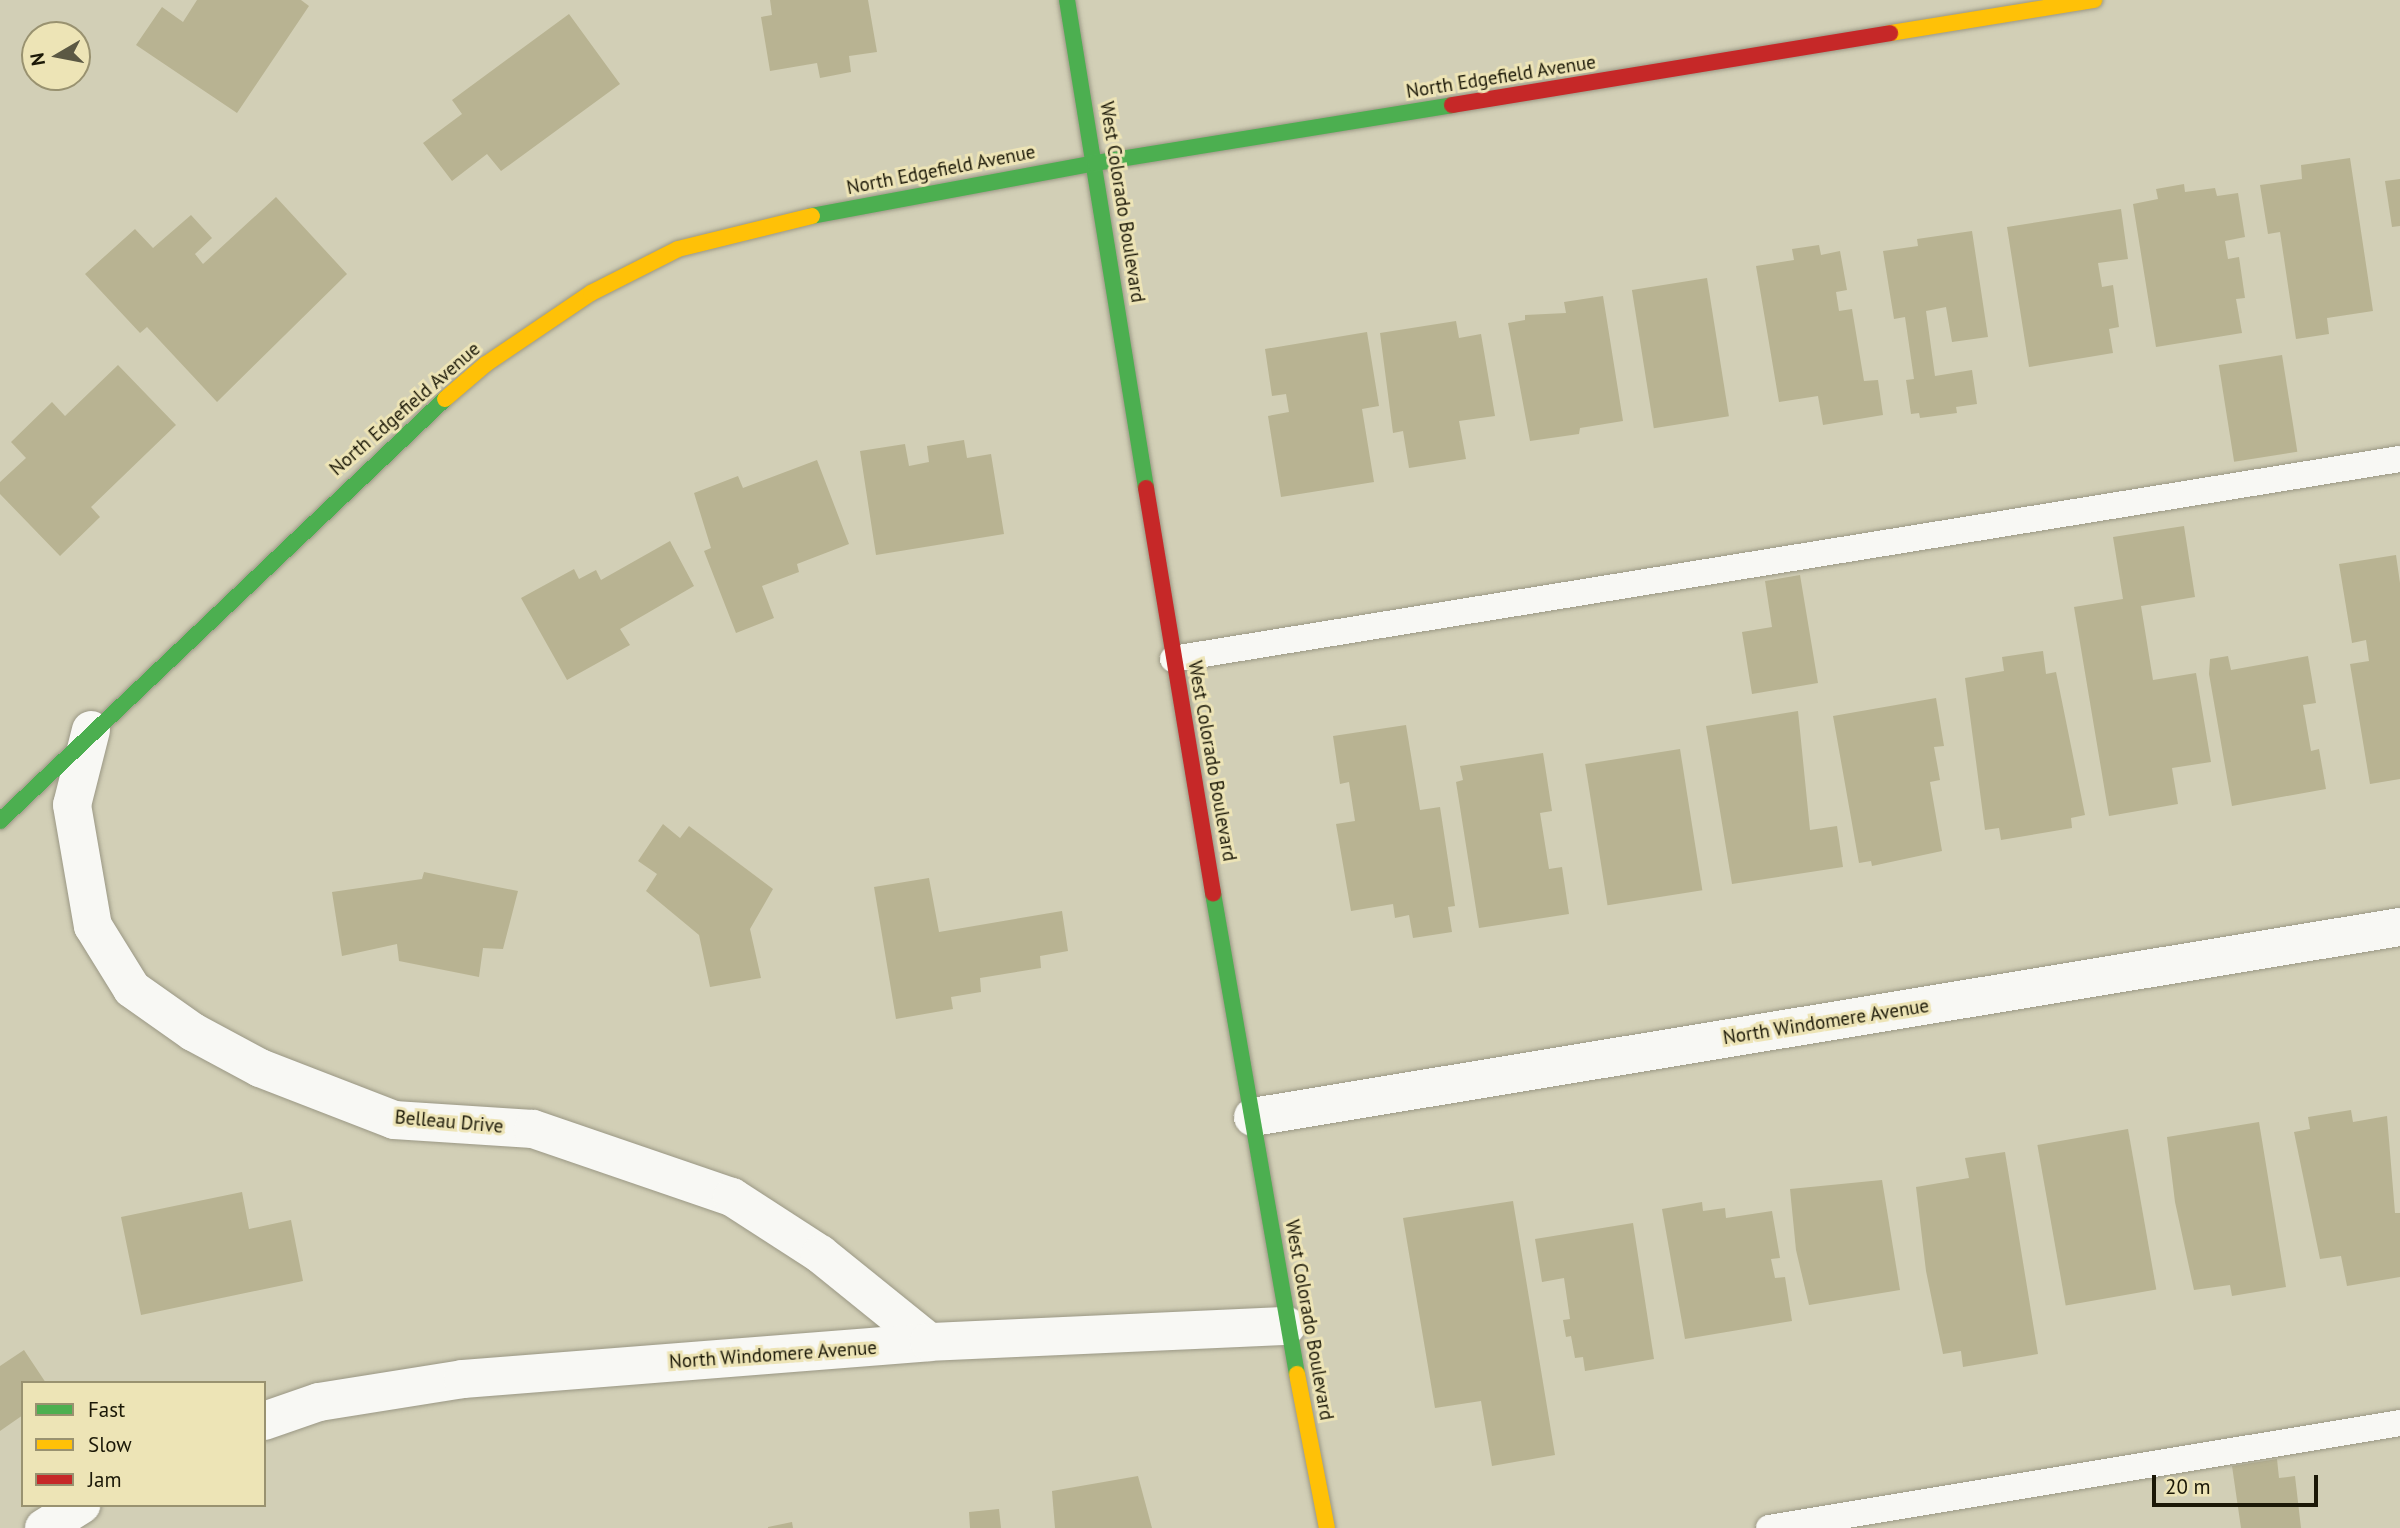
<!DOCTYPE html>
<html>
<head>
<meta charset="utf-8">
<style>
	body { margin:0 }
	#map { position:relative; width:2400px; height:1528px; overflow:hidden; background:#d2cfb6; font-family:"PT Sans",sans-serif }
	div>[style] { position:absolute }
	[style*='--x'] { left:calc(var(--x)*1px); top:calc(var(--y)*1px); width:calc(var(--w)*1px); rotate:calc(var(--a)*1deg) }
	.building>* { inset:0; background:#b8b392; transform-origin:0 0 }
	.roads { filter:drop-shadow(0 0 2px #9a9784) drop-shadow(0 0 2px #9a9784) }
	.lane>* { height:26px; margin:-13px; padding:0 13px; transform-origin:13px; border-radius:13px; background:#f8f8f4 }
	.street>* { height:38px; margin:-19px; padding:0 19px; transform-origin:19px; border-radius:19px; background:#f8f8f4 }
	.fast>* { height:16px; margin:-8px; padding:0 8px; transform-origin:8px; border-radius:8px; background:#4caf50 }
	.slow>* { height:16px; margin:-8px; padding:0 8px; transform-origin:8px; border-radius:8px; background:#ffc107 }
	.jam>* { height:16px; margin:-8px; padding:0 8px; transform-origin:8px; border-radius:8px; background:#c62828 }
	span { translate:-50% -50%; white-space:nowrap; text-align:center; line-height:1.15; -webkit-text-stroke:6px #ede4b6; paint-order:stroke }
	.street-label { font-size:19px; color:#1b1807 }
	.legend { position:absolute; left:21px; top:1381px; width:245px; height:126px; box-sizing:border-box; background:#ede4b6; border:2px solid #999270; margin:0; padding:9px 12px; list-style:none; font-size:21px; color:#1b1807 }
	.legend li { display:flex; align-items:center; gap:14px; height:35px }
	.legend b { width:35px; border:2px solid #999270 }
	.north { position:absolute; left:21px; top:21px; width:70px; height:70px; box-sizing:border-box; background:#ede4b6; border:2px solid #999270; border-radius:50%; rotate:260deg; font-size:19px; font-weight:700; line-height:28px; text-align:center; color:#1b1807 }
	.north::after { content:''; display:block; margin:auto; width:24px; height:32px; background:#5b5844; clip-path:polygon(50% 0,100% 100%,50% 72%,0 100%) }
	.scale { position:absolute; left:2152px; top:1475px; width:166px; height:32px; box-sizing:border-box; border:4px solid #1b1807; border-top:0; padding-left:9px; font-size:21px; line-height:24px; white-space:nowrap; color:#1b1807; -webkit-text-stroke:5px #ede4b6; paint-order:stroke }
</style>
</head>
<body>
<div id="map">
	<div class="building">
		<div style="clip-path:polygon(197px 0,301px 0,309px 6px,237px 113px,136px 45px,162px 7px,183px 22px)"></div>
		<div style="clip-path:polygon(770px 0,868px 0,877px 52px,849px 56px,851px 72px,820px 78px,817px 63px,770px 71px,761px 17px,772px 15px)"></div>
		<div style="clip-path:polygon(569px 14px,620px 84px,501px 171px,487px 154px,452px 181px,423px 143px,462px 114px,452px 100px)"></div>
		<div style="clip-path:polygon(2350px 158px,2373px 311px,2327px 318px,2329px 334px,2296px 339px,2280px 232px,2268px 234px,2260px 185px,2302px 179px,2301px 165px)"></div>
		<div style="clip-path:polygon(2400px 179px,2400px 226px,2392px 227px,2385px 181px)"></div>
		<div style="clip-path:polygon(2184px 184px,2185px 192px,2215px 188px,2217px 196px,2238px 193px,2245px 237px,2225px 241px,2228px 259px,2239px 257px,2245px 298px,2236px 299px,2242px 333px,2156px 347px,2133px 204px,2158px 199px,2156px 189px)"></div>
		<div style="clip-path:polygon(276px 197px,347px 274px,217px 402px,147px 327px,140px 333px,85px 274px,135px 229px,153px 248px,191px 215px,212px 238px,195px 254px,203px 264px)"></div>
		<div style="clip-path:polygon(2121px 209px,2128px 259px,2098px 263px,2102px 287px,2113px 285px,2119px 327px,2109px 329px,2113px 353px,2029px 367px,2007px 227px)"></div>
		<div style="clip-path:polygon(1972px 231px,1988px 337px,1952px 342px,1946px 307px,1926px 311px,1935px 376px,1972px 370px,1977px 404px,1956px 407px,1957px 413px,1920px 418px,1919px 413px,1911px 414px,1906px 380px,1914px 379px,1905px 317px,1894px 319px,1883px 251px,1918px 246px,1917px 239px)"></div>
		<div style="clip-path:polygon(1819px 245px,1821px 255px,1840px 251px,1847px 290px,1836px 292px,1839px 311px,1852px 309px,1864px 381px,1878px 380px,1883px 415px,1823px 425px,1818px 396px,1779px 402px,1756px 266px,1794px 260px,1792px 249px)"></div>
		<div style="left:1707px;top:278px;width:140px;height:76px;rotate:81deg"></div>
		<div style="clip-path:polygon(1603px 296px,1623px 421px,1580px 428px,1579px 434px,1530px 441px,1508px 323px,1525px 320px,1525px 315px,1566px 313px,1564px 302px)"></div>
		<div style="clip-path:polygon(1456px 321px,1459px 338px,1481px 334px,1495px 416px,1459px 421px,1466px 459px,1409px 468px,1403px 431px,1393px 433px,1380px 333px)"></div>
		<div style="clip-path:polygon(1367px 332px,1379px 406px,1362px 409px,1374px 482px,1281px 497px,1268px 416px,1289px 412px,1286px 394px,1272px 396px,1265px 349px)"></div>
		<div style="left:2282px;top:355px;width:98px;height:64px;rotate:81deg"></div>
		<div style="clip-path:polygon(118px 365px,176px 425px,91px 507px,100px 517px,60px 556px,0 494px,0 482px,26px 458px,11px 442px,52px 402px,65px 416px)"></div>
		<div style="clip-path:polygon(964px 440px,967px 458px,991px 454px,1004px 534px,876px 555px,860px 451px,905px 444px,909px 466px,929px 462px,927px 446px)"></div>
		<div style="clip-path:polygon(817px 460px,849px 544px,797px 564px,799px 572px,762px 586px,774px 618px,736px 633px,704px 551px,711px 548px,694px 493px,738px 476px,743px 488px)"></div>
		<div style="clip-path:polygon(2184px 526px,2195px 597px,2141px 606px,2153px 680px,2196px 673px,2211px 762px,2172px 768px,2178px 804px,2109px 816px,2074px 607px,2123px 599px,2113px 537px)"></div>
		<div style="clip-path:polygon(670px 541px,694px 586px,620px 629px,630px 645px,567px 680px,521px 598px,574px 569px,579px 579px,596px 570px,601px 580px)"></div>
		<div style="clip-path:polygon(2396px 555px,2400px 583px,2400px 779px,2370px 784px,2350px 664px,2369px 661px,2366px 640px,2352px 643px,2339px 564px)"></div>
		<div style="clip-path:polygon(1800px 575px,1818px 683px,1752px 694px,1742px 632px,1772px 627px,1765px 581px)"></div>
		<div style="clip-path:polygon(2043px 651px,2046px 674px,2056px 672px,2085px 815px,2071px 818px,2072px 828px,2001px 840px,1999px 828px,1985px 830px,1965px 678px,2004px 671px,2002px 657px)"></div>
		<div style="clip-path:polygon(2228px 656px,2231px 670px,2308px 656px,2316px 703px,2303px 705px,2311px 751px,2319px 749px,2326px 789px,2232px 806px,2209px 674px,2210px 659px)"></div>
		<div style="clip-path:polygon(1936px 698px,1944px 746px,1934px 747px,1940px 780px,1930px 782px,1942px 851px,1872px 866px,1871px 861px,1859px 863px,1833px 716px)"></div>
		<div style="clip-path:polygon(1798px 711px,1810px 830px,1837px 826px,1843px 867px,1732px 884px,1706px 726px)"></div>
		<div style="clip-path:polygon(1406px 725px,1420px 810px,1440px 807px,1455px 906px,1448px 907px,1452px 932px,1413px 938px,1409px 915px,1395px 918px,1393px 904px,1351px 911px,1336px 824px,1355px 821px,1349px 782px,1340px 784px,1333px 736px)"></div>
		<div style="left:1680px;top:749px;width:143px;height:96px;rotate:81deg"></div>
		<div style="clip-path:polygon(1543px 753px,1552px 811px,1540px 813px,1549px 869px,1562px 867px,1569px 914px,1479px 928px,1456px 782px,1463px 780px,1460px 766px)"></div>
		<div style="clip-path:polygon(663px 824px,680px 838px,689px 826px,773px 889px,750px 929px,761px 978px,710px 987px,699px 935px,646px 891px,657px 874px,638px 861px)"></div>
		<div style="clip-path:polygon(424px 872px,518px 891px,503px 949px,483px 948px,479px 977px,399px 961px,397px 944px,342px 956px,332px 892px,422px 879px)"></div>
		<div style="clip-path:polygon(929px 878px,939px 932px,1062px 911px,1068px 951px,1040px 956px,1041px 968px,980px 978px,981px 992px,951px 997px,953px 1009px,896px 1019px,874px 887px)"></div>
		<div style="clip-path:polygon(2351px 1110px,2353px 1122px,2387px 1116px,2395px 1213px,2400px 1213px,2400px 1277px,2347px 1286px,2341px 1256px,2320px 1259px,2294px 1132px,2310px 1129px,2308px 1117px)"></div>
		<div style="clip-path:polygon(2259px 1122px,2286px 1287px,2232px 1296px,2230px 1285px,2194px 1290px,2175px 1202px,2167px 1137px)"></div>
		<div style="left:2128px;top:1129px;width:163px;height:92px;rotate:80deg"></div>
		<div style="clip-path:polygon(2005px 1152px,2038px 1354px,1963px 1367px,1961px 1351px,1943px 1354px,1926px 1271px,1916px 1187px,1969px 1178px,1965px 1158px)"></div>
		<div style="clip-path:polygon(1882px 1180px,1900px 1290px,1809px 1305px,1796px 1250px,1790px 1189px)"></div>
		<div style="clip-path:polygon(242px 1192px,249px 1229px,291px 1220px,303px 1281px,141px 1315px,121px 1217px)"></div>
		<div style="clip-path:polygon(1513px 1201px,1555px 1455px,1492px 1466px,1481px 1401px,1435px 1408px,1403px 1218px)"></div>
		<div style="clip-path:polygon(1702px 1202px,1703px 1211px,1725px 1208px,1726px 1218px,1772px 1211px,1780px 1258px,1771px 1259px,1775px 1278px,1785px 1277px,1792px 1321px,1685px 1339px,1662px 1209px)"></div>
		<div style="clip-path:polygon(1633px 1223px,1654px 1359px,1585px 1371px,1583px 1357px,1575px 1358px,1571px 1336px,1566px 1337px,1563px 1320px,1570px 1319px,1564px 1278px,1542px 1282px,1535px 1239px)"></div>
		<div style="clip-path:polygon(24px 1350px,46px 1383px,23px 1383px,23px 1415px,0 1431px,0 1366px)"></div>
		<div style="clip-path:polygon(2277px 1459px,2279px 1478px,2295px 1476px,2301px 1528px,2241px 1528px,2232px 1466px)"></div>
		<div style="clip-path:polygon(1138px 1476px,1152px 1528px,1055px 1528px,1052px 1491px)"></div>
		<div style="clip-path:polygon(999px 1509px,1001px 1528px,970px 1528px,969px 1512px)"></div>
		<div style="clip-path:polygon(792px 1522px,793px 1528px,768px 1528px,768px 1527px)"></div>
	</div>
	<div class="roads">
		<div class="lane">
			<div style="--x:1173;--y:659;--w:1243;--a:-9.26"></div>
			<div style="--x:1769;--y:1528;--w:640;--a:-9.45"></div>
		</div>
		<div class="street">
			<div style="--x:91;--y:730;--w:77;--a:104.2"></div>
			<div style="--x:72;--y:805;--w:123;--a:80.2"></div>
			<div style="--x:93;--y:926;--w:74;--a:58.2"></div>
			<div style="--x:132;--y:989;--w:75;--a:35.2"></div>
			<div style="--x:193;--y:1032;--w:76;--a:28.2"></div>
			<div style="--x:260;--y:1068;--w:144;--a:21.2"></div>
			<div style="--x:394;--y:1120;--w:139;--a:3.7"></div>
			<div style="--x:533;--y:1129;--w:210;--a:18.9"></div>
			<div style="--x:732;--y:1197;--w:105;--a:32.9"></div>
			<div style="--x:820;--y:1254;--w:140;--a:38.9"></div>
			<div style="--x:1253;--y:1117;--w:1163;--a:-9.41"></div>
			<div style="--x:264;--y:1421;--w:58;--a:-19.1"></div>
			<div style="--x:319;--y:1402;--w:146;--a:-9.1"></div>
			<div style="--x:463;--y:1379;--w:467;--a:-4.5"></div>
			<div style="--x:929;--y:1342;--w:358;--a:-2.6"></div>
			<div style="--x:44;--y:1528;--w:44;--a:-31.9"></div>
		</div>
		<div class="fast">
			<div style="--x:1067;--y:0;--w:494;--a:80.8"></div>
			<div style="--x:812;--y:216;--w:288;--a:-10.6"></div>
			<div style="--x:1095;--y:163;--w:362;--a:-9.2"></div>
			<div style="--x:0;--y:821;--w:613;--a:-43.48"></div>
			<div style="--x:1213;--y:893;--w:488;--a:80.1"></div>
		</div>
		<div class="slow">
			<div style="--x:1890;--y:33;--w:207;--a:-9.2"></div>
			<div style="--x:445;--y:399;--w:54;--a:-40.5"></div>
			<div style="--x:486;--y:364;--w:127;--a:-34.1"></div>
			<div style="--x:591;--y:293;--w:97;--a:-26.8"></div>
			<div style="--x:678;--y:249;--w:138;--a:-13.8"></div>
			<div style="--x:1297;--y:1374;--w:157;--a:79"></div>
		</div>
		<div class="jam">
			<div style="--x:1452;--y:105;--w:444;--a:-9.3"></div>
			<div style="--x:1146;--y:488;--w:411;--a:80.6"></div>
		</div>
	</div>
	<div class="street-label">
		<span style="left:1501px;top:77px;rotate:-9deg">North Edgefield Avenue</span>
		<span style="left:941px;top:170px;rotate:-11deg">North Edgefield Avenue</span>
		<span style="left:1122px;top:202px;rotate:81deg">West Colorado Boulevard</span>
		<span style="left:405px;top:409px;rotate:-41deg">North Edgefield Avenue</span>
		<span style="left:1212px;top:761px;rotate:80deg">West Colorado Boulevard</span>
		<span style="left:1826px;top:1022px;rotate:-9deg">North Windomere Avenue</span>
		<span style="left:449px;top:1122px;rotate:5deg">Belleau Drive</span>
		<span style="left:1309px;top:1320px;rotate:80deg">West Colorado Boulevard</span>
		<span style="left:773px;top:1355px;rotate:-4deg">North Windomere Avenue</span>
	</div>
	<ul class="legend">
	<li><b style="height:9px;background:#4caf50"></b>Fast</li>
	<li><b style="height:9px;background:#ffc107"></b>Slow</li>
	<li><b style="height:9px;background:#c62828"></b>Jam</li>
	</ul>
	<div class="north">N</div>
	<div class="scale">20 m</div>
</div>
</body>
</html>
